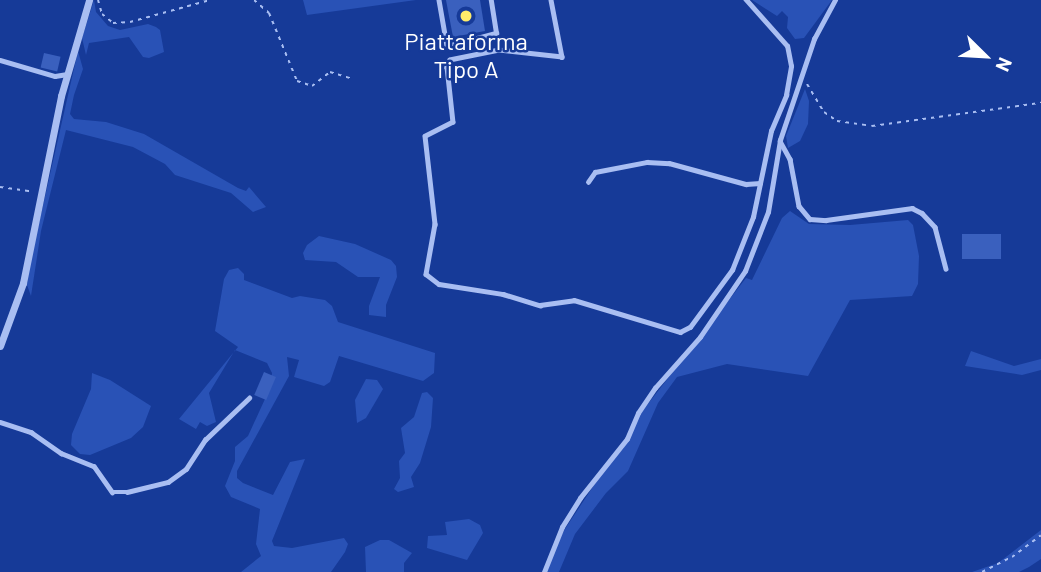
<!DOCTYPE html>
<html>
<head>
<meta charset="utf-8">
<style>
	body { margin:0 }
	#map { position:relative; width:1041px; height:572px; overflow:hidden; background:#163a98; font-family:Barlow,sans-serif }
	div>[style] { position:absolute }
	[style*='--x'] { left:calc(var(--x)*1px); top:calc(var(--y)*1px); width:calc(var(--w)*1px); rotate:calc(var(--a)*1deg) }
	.green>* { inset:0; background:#2952b6 }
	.building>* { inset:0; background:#3a60be; transform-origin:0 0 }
	.path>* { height:2px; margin-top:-1px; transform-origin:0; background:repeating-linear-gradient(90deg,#a9bef2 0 3.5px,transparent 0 8.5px) }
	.service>* { height:4.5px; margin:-2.25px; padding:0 2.25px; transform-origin:2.25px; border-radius:2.25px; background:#a9bef2 }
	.minor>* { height:7px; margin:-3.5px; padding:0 3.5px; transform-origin:3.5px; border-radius:3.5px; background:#a9bef2 }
	.dots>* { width:19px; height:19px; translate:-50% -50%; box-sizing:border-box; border:4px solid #163a98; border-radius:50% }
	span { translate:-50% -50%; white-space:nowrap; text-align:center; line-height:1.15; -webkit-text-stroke:5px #163a98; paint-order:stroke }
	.poi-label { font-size:24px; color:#fff }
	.north { position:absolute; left:950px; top:21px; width:70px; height:70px; -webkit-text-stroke:5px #163a98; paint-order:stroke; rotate:114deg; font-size:19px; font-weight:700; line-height:28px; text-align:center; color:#fff }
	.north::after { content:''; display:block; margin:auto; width:24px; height:32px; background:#fff; clip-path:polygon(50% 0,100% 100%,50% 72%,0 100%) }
</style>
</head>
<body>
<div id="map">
	<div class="green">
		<div style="clip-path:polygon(94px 0,96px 12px,108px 26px,120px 30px,148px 24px,156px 27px,160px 30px,164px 52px,149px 58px,143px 57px,129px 37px,89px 43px,86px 55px,82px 38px)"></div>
		<div style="clip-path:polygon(303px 0,416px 0,307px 15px)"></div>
		<div style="clip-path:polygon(752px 0,832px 0,804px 38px,795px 39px,787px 28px,788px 17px,782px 11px,777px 16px)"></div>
		<div style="clip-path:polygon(78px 51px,83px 69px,74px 95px,70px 114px,74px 119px,106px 122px,144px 134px,238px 188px,246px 191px,249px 187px,266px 207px,253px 212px,231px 193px,175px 175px,165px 164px,133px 147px,66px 130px,41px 231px,31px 296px,27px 285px,29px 267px)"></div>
		<div style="clip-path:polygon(805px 89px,809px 101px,808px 124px,800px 141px,788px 148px,786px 136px)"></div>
		<div style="clip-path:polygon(790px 211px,809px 224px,850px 225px,908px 220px,913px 225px,919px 256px,918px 284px,912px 296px,850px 300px,808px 376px,727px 364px,677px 377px,658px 403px,628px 471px,606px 493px,575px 534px,559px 572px,546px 572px,563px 532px,606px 467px,623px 449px,637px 418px,746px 278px,752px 280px,782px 218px)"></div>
		<div style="clip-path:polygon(319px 236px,355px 244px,391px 260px,396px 266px,397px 277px,386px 305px,386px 317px,369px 315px,369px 306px,380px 277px,358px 277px,336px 262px,305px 260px,303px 253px,307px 245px)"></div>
		<div style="clip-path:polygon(238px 268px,244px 274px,244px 280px,292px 298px,300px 296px,325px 300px,332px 306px,338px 322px,435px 353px,434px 373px,423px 381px,339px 356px,330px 382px,324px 386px,294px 377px,299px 360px,287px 357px,289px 376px,237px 471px,237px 478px,243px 483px,273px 495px,290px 462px,305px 459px,272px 541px,274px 546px,292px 548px,344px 538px,348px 544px,345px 552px,331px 572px,241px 572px,261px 556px,256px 544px,260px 509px,231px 497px,225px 486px,235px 461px,235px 447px,248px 436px,270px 388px,272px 373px,267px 363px,235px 350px,209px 393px,216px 422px,207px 426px,200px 422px,196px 429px,179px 419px,238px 347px,215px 331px,224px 279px,229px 270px)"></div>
		<div style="clip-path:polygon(971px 351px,1014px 366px,1041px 359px,1041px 370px,1022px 375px,965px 366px)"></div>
		<div style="clip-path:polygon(92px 373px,110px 380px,151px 406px,143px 427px,131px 438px,90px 455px,80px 454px,71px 445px,72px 434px,91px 389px)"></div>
		<div style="clip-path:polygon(366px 379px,377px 380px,383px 389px,366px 418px,357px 423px,355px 400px)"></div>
		<div style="clip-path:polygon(427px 392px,433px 398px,431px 427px,420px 463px,411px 477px,414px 487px,398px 492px,394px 489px,400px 478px,399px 461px,405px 453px,401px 428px,414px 417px,422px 393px)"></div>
		<div style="clip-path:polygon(469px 519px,480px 525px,483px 533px,467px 560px,427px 548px,428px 536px,447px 535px,445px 522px)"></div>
		<div style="clip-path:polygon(1041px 530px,1041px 559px,1029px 567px,1019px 572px,972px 572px,998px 563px)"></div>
		<div style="clip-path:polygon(380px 540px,389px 540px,412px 553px,404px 563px,404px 572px,366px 572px,365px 547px)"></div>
	</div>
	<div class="building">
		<div style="clip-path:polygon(446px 0,480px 0,485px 31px,453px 37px)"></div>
		<div style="left:44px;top:53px;width:17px;height:15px;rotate:13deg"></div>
		<div style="left:1001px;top:234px;width:25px;height:39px;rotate:90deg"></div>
		<div style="left:264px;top:372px;width:13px;height:25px;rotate:23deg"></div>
	</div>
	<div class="path">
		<div style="--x:98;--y:0;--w:15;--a:74"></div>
		<div style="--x:102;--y:14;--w:14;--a:39"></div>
		<div style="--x:113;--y:23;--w:17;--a:-3"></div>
		<div style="--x:130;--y:22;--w:83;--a:-15.4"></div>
		<div style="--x:254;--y:0;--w:20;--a:41"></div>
		<div style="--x:269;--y:13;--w:74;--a:67.6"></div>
		<div style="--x:297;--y:81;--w:16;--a:18"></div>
		<div style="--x:312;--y:86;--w:23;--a:-38"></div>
		<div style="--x:330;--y:72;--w:21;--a:17"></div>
		<div style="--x:807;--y:84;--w:33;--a:59"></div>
		<div style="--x:824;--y:112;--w:16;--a:35"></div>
		<div style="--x:837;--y:121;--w:35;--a:8"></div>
		<div style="--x:872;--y:126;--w:171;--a:-7.8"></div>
		<div style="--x:0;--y:187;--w:34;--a:8"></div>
		<div style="--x:982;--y:572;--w:34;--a:-27"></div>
		<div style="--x:1012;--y:557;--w:36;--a:-37"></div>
	</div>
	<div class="service">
		<div style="--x:439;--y:0;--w:47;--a:80.1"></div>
		<div style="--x:447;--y:46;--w:51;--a:-14.9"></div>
		<div style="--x:496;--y:33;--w:33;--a:-99"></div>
		<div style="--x:551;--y:0;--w:58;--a:79.1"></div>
		<div style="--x:562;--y:57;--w:63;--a:-173.7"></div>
		<div style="--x:499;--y:50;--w:50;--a:168.5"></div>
		<div style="--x:450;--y:60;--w:8;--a:113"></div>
		<div style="--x:447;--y:67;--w:55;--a:83.8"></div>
		<div style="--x:453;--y:122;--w:31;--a:153"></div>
		<div style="--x:425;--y:136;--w:89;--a:83.5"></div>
		<div style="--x:435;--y:224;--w:51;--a:100.2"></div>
		<div style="--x:426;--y:274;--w:16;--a:38"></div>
		<div style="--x:439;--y:284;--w:65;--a:8.9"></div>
		<div style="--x:503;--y:294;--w:39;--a:17"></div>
		<div style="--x:540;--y:305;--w:34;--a:-8"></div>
		<div style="--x:574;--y:300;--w:111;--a:16.8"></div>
		<div style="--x:680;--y:332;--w:11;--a:-27"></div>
		<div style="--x:690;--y:327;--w:71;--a:-53.6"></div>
		<div style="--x:732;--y:270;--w:57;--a:-68.4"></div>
		<div style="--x:753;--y:217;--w:88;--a:-78.2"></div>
		<div style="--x:771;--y:131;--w:39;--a:-67"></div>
		<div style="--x:786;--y:95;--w:29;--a:-80"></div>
		<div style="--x:791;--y:66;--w:20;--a:-101"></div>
		<div style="--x:787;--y:46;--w:62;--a:-131.7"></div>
		<div style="--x:0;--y:60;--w:57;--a:16.2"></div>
		<div style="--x:55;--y:76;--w:12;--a:-9"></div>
		<div style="--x:780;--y:141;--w:21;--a:61"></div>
		<div style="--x:790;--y:159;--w:48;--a:79.2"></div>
		<div style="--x:799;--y:206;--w:17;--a:50"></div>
		<div style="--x:810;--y:219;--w:16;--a:4"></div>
		<div style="--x:826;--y:220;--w:87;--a:-7.9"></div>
		<div style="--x:912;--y:208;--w:11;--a:27"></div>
		<div style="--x:922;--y:213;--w:19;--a:47"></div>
		<div style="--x:935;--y:227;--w:43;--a:75.3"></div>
		<div style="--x:588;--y:182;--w:12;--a:-55"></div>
		<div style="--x:595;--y:172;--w:53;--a:-10.9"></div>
		<div style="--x:647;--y:162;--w:22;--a:3"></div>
		<div style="--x:669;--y:163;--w:80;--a:15.3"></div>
		<div style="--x:746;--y:184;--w:14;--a:-4"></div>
		<div style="--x:0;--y:422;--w:33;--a:18"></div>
		<div style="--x:31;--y:432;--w:37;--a:35"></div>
		<div style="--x:61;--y:453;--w:35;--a:22"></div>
		<div style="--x:94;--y:466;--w:32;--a:55"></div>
		<div style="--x:112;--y:492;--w:15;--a:0"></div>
		<div style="--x:127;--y:492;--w:42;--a:-13.7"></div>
		<div style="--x:168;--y:482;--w:22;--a:-36"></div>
		<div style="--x:186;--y:469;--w:35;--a:-57"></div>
		<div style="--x:205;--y:440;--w:61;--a:-43.7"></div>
		<div style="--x:544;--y:572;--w:48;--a:-68.2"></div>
		<div style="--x:562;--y:527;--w:34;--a:-58"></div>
		<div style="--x:580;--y:498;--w:75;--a:-51.5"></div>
		<div style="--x:627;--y:439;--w:28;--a:-67"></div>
		<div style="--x:638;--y:413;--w:30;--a:-56"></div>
		<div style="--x:655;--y:388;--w:68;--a:-48.6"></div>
		<div style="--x:700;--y:337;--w:80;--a:-55.7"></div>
		<div style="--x:745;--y:271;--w:63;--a:-68.7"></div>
		<div style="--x:768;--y:212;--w:73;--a:-80.5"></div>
		<div style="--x:780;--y:140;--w:107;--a:-71.4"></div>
		<div style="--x:814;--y:39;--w:44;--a:-61.7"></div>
	</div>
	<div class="minor">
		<div style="--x:0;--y:346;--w:67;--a:-69.9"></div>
		<div style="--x:23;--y:283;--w:191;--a:-78.5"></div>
		<div style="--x:61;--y:96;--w:100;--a:-73.7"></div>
	</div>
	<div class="dots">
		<div style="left:466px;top:16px;background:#ffec6a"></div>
	</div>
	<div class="poi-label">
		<span style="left:466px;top:55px">Piattaforma<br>Tipo A</span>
	</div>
	<div class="north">N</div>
</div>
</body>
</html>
